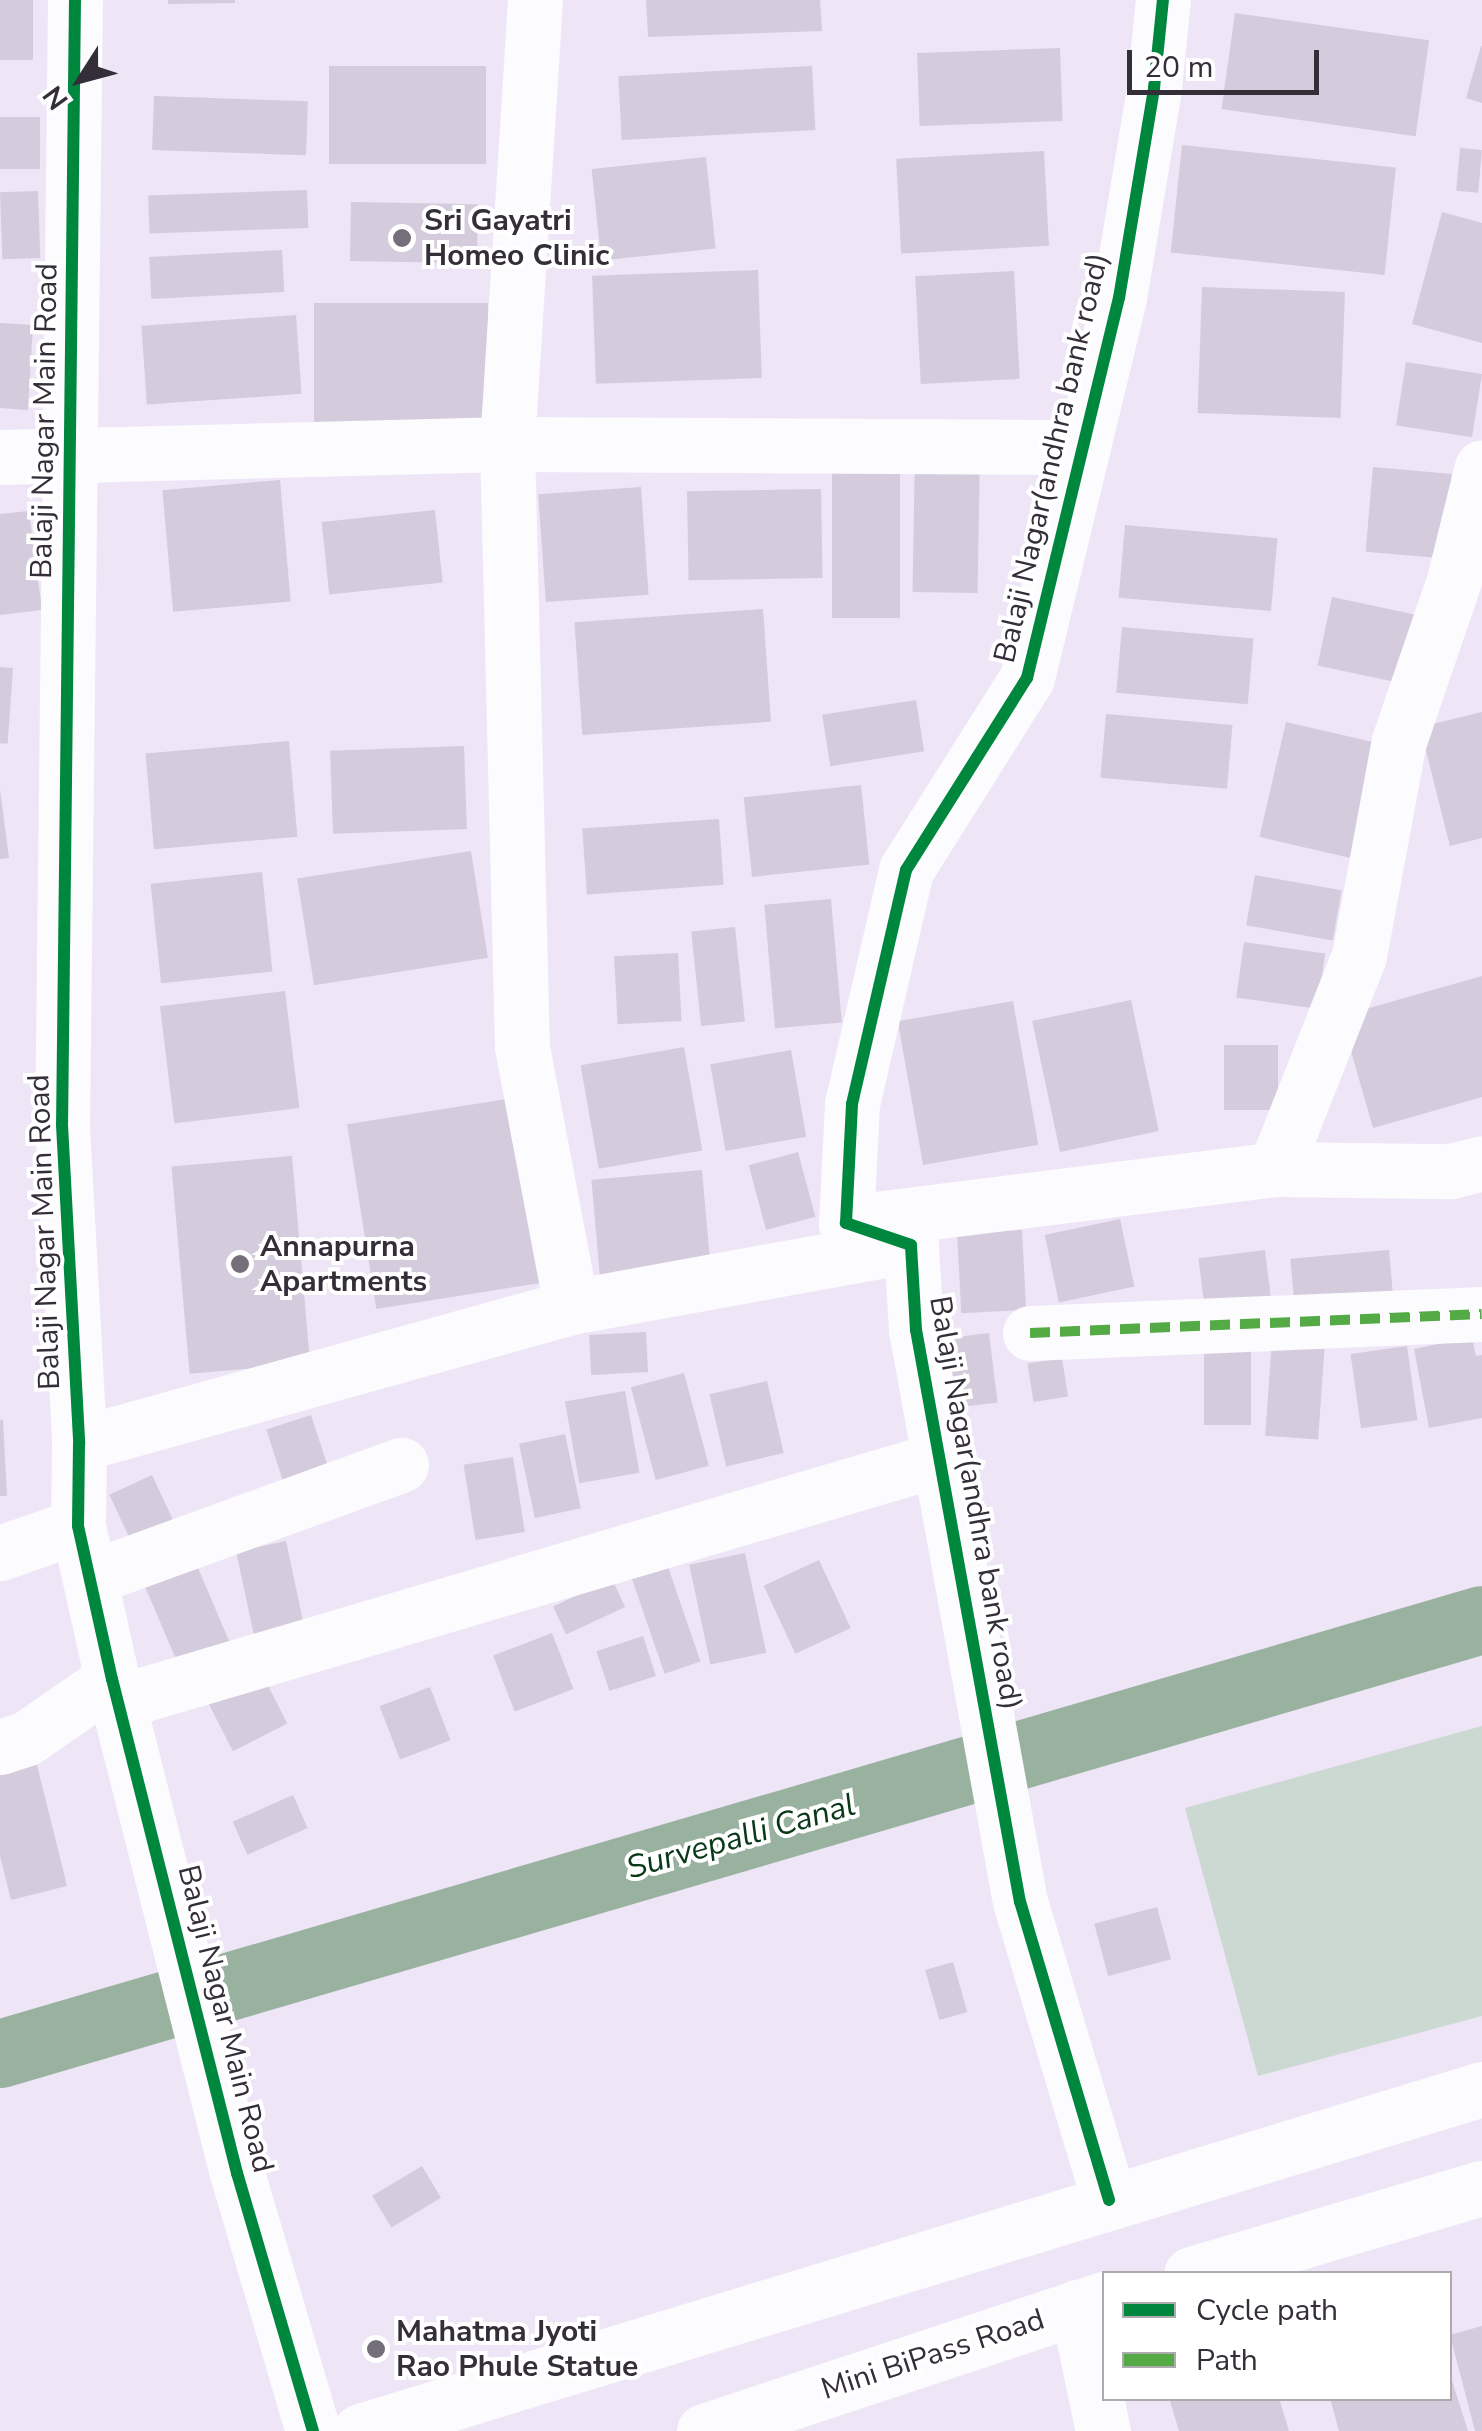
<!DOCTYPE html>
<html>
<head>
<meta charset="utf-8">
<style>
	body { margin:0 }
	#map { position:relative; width:1482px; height:2431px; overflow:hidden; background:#eee5f6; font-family:"Nunito Sans",sans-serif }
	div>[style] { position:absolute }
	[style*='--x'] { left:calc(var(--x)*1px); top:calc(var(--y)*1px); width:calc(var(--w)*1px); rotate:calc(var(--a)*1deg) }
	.green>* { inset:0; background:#ccd8d2 }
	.canal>* { height:68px; margin:-34px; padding:0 34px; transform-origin:34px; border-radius:34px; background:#99b19f }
	.building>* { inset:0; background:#d4cbdc; transform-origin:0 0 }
	.minor>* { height:55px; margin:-27.5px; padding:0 27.5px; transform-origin:27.5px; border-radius:27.5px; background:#fcfbfe }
	.tertiary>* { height:55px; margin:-27.5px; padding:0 27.5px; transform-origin:27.5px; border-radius:27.5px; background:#fcfbfe }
	.secondary>* { height:55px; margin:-27.5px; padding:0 27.5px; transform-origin:27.5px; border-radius:27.5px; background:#fcfbfe }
	.quiet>* { height:10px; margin-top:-5px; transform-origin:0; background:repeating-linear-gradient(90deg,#54ab46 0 20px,transparent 0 30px) }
	.cycleway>* { height:12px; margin:-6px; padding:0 6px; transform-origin:6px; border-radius:6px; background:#00873e }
	.dots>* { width:28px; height:28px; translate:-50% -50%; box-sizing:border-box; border:5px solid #fff; border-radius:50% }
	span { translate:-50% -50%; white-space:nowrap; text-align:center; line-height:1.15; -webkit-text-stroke:8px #fff; paint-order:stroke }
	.poi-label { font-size:30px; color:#342e39; font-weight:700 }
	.left { translate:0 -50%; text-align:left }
	.street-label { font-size:30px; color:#342e39 }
	.water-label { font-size:32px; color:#083817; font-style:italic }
	.legend { position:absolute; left:1102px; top:2271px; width:350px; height:130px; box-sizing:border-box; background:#fff; border:2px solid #aeabb0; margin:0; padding:12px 18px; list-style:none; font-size:30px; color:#342e39 }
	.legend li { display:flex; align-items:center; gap:20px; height:50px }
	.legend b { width:50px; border:2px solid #aeabb0 }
	.north { position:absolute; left:30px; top:30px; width:100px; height:100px; -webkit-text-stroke:8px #fff; paint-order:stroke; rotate:234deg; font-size:28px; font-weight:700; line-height:40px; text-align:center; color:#342e39 }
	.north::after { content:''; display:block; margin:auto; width:35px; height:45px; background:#342e39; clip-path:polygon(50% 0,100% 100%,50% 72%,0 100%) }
	.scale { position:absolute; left:1127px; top:50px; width:192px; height:45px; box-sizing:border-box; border:5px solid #342e39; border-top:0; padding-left:12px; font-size:30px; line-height:35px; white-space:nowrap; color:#342e39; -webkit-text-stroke:8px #fff; paint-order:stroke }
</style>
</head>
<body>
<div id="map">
	<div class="green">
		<div style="clip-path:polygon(1482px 1726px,1482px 2016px,1258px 2076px,1185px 1808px)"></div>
	</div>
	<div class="canal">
		<div style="--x:0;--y:2054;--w:1544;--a:-16.32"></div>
	</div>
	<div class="building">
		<div style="left:0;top:0;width:33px;height:60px"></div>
		<div style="clip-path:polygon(168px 0,235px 0,235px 3px,168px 4px)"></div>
		<div style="clip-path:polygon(646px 0,820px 0,822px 31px,648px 37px)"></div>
		<div style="left:1235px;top:13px;width:196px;height:97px;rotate:8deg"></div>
		<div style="clip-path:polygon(1481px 46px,1482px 46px,1482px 103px,1466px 98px)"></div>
		<div style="left:1060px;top:48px;width:73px;height:143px;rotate:88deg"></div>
		<div style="left:329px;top:66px;width:157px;height:98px"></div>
		<div style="left:812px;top:66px;width:64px;height:194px;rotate:87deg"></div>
		<div style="left:154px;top:96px;width:154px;height:54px;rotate:2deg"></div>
		<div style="left:0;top:117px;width:40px;height:52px"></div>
		<div style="left:1182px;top:145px;width:215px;height:108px;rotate:6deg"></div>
		<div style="left:1460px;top:148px;width:22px;height:43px;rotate:5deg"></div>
		<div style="left:1044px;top:151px;width:95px;height:148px;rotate:87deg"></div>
		<div style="left:706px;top:157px;width:92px;height:115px;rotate:84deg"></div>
		<div style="left:307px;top:190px;width:38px;height:159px;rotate:88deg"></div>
		<div style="left:38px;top:191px;width:67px;height:38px;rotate:88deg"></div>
		<div style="left:351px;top:202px;width:127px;height:59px;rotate:1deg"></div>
		<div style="clip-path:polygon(1442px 212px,1482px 223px,1482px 343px,1412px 324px)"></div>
		<div style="left:282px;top:250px;width:42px;height:133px;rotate:87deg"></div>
		<div style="left:758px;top:270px;width:108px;height:166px;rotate:88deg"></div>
		<div style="left:1014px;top:271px;width:108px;height:99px;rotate:87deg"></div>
		<div style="left:1202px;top:287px;width:143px;height:126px;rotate:2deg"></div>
		<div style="left:488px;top:303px;width:125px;height:174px;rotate:90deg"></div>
		<div style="left:296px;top:315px;width:79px;height:155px;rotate:86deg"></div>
		<div style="clip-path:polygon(0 323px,33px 325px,28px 410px,0 408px)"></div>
		<div style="left:1406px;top:362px;width:77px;height:64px;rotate:9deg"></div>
		<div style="left:915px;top:450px;width:65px;height:142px;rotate:1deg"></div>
		<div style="left:900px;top:461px;width:157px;height:68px;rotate:90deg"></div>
		<div style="left:1373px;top:467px;width:79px;height:85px;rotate:5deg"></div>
		<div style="left:280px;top:480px;width:122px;height:118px;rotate:85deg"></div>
		<div style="left:641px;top:487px;width:108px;height:103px;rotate:86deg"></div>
		<div style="left:821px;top:489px;width:89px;height:134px;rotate:89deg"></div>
		<div style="left:435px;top:510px;width:73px;height:114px;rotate:84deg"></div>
		<div style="clip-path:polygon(29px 511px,42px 610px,0 615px,0 514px)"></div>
		<div style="left:1125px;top:525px;width:153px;height:73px;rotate:5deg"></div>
		<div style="left:1332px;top:597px;width:88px;height:70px;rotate:12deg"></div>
		<div style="left:763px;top:609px;width:113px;height:189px;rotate:86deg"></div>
		<div style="left:1122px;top:627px;width:132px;height:66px;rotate:5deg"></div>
		<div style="left:0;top:667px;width:13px;height:76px;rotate:4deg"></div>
		<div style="left:916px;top:700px;width:52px;height:95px;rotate:81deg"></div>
		<div style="clip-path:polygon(1482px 712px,1482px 838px,1450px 846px,1420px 727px)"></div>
		<div style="left:1106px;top:714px;width:127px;height:64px;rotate:5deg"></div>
		<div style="left:1286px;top:722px;width:98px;height:118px;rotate:13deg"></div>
		<div style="left:289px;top:741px;width:96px;height:144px;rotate:85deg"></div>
		<div style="left:464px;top:746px;width:83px;height:134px;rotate:88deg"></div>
		<div style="left:861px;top:785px;width:80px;height:118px;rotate:84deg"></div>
		<div style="clip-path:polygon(0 789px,9px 858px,0 859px)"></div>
		<div style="left:719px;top:819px;width:66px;height:137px;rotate:86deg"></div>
		<div style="left:471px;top:851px;width:108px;height:176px;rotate:81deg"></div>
		<div style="left:262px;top:872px;width:100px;height:112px;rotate:84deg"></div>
		<div style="left:1255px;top:875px;width:88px;height:51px;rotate:10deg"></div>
		<div style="left:831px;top:899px;width:124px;height:67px;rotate:85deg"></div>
		<div style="left:735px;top:927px;width:95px;height:44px;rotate:84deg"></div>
		<div style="left:1244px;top:942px;width:82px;height:56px;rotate:8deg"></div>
		<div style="left:678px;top:953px;width:68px;height:64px;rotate:87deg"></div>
		<div style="clip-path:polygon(1482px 976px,1482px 1097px,1373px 1128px,1341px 1016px)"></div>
		<div style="left:285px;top:991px;width:118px;height:126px;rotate:83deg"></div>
		<div style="left:1131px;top:1000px;width:134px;height:101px;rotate:78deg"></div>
		<div style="left:1013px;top:1001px;width:146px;height:117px;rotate:80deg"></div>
		<div style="left:1278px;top:1045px;width:65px;height:54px;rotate:90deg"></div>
		<div style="left:684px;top:1047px;width:105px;height:105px;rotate:80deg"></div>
		<div style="left:791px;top:1050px;width:88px;height:82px;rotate:80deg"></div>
		<div style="left:513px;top:1098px;width:187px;height:168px;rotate:81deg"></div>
		<div style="left:798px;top:1152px;width:67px;height:51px;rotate:75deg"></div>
		<div style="left:292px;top:1156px;width:208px;height:121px;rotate:85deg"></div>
		<div style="left:702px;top:1170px;width:104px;height:111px;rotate:85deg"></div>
		<div style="left:1120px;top:1219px;width:69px;height:77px;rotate:78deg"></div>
		<div style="left:1022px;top:1230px;width:80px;height:65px;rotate:87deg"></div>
		<div style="left:1265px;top:1250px;width:49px;height:67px;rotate:83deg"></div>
		<div style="left:1389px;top:1250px;width:56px;height:99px;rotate:85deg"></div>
		<div style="left:646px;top:1332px;width:40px;height:57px;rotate:87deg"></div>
		<div style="left:989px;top:1333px;width:70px;height:55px;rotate:83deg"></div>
		<div style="clip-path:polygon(1472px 1337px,1476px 1356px,1482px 1355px,1482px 1418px,1429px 1428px,1414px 1349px)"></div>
		<div style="left:1272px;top:1339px;width:53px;height:97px;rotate:4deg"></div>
		<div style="left:1407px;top:1346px;width:75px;height:57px;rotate:82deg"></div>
		<div style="left:1204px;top:1347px;width:47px;height:78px"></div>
		<div style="left:1062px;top:1358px;width:39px;height:35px;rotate:81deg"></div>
		<div style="left:684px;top:1373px;width:96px;height:55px;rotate:75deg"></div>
		<div style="left:767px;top:1381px;width:74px;height:59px;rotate:77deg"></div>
		<div style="left:625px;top:1391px;width:83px;height:61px;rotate:80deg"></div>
		<div style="left:311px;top:1415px;width:59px;height:47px;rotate:72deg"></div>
		<div style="clip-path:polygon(0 1420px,3px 1420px,7px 1496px,0 1496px)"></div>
		<div style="left:565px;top:1434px;width:76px;height:47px;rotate:78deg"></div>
		<div style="left:513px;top:1457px;width:76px;height:50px;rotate:81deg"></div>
		<div style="left:152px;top:1475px;width:61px;height:47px;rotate:65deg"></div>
		<div style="left:286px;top:1541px;width:84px;height:51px;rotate:78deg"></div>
		<div style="left:190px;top:1549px;width:106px;height:56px;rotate:67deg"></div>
		<div style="left:745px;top:1553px;width:102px;height:57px;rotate:78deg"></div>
		<div style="left:819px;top:1560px;width:75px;height:61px;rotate:65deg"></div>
		<div style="left:667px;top:1564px;width:103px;height:38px;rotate:71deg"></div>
		<div style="left:612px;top:1579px;width:31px;height:65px;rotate:65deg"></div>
		<div style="left:552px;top:1633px;width:60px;height:63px;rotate:69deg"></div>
		<div style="left:643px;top:1636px;width:42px;height:49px;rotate:72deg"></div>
		<div style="left:260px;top:1670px;width:60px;height:61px;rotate:63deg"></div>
		<div style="left:430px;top:1687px;width:57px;height:54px;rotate:69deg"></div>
		<div style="clip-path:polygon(36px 1761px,67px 1886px,11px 1900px,0 1856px,0 1769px)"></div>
		<div style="left:293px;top:1795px;width:36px;height:66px;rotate:66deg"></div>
		<div style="left:1157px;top:1907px;width:54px;height:65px;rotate:75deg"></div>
		<div style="left:953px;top:1962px;width:52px;height:29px;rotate:74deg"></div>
		<div style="left:422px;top:2166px;width:37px;height:58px;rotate:59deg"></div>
		<div style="clip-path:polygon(1482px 2326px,1482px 2431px,1475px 2431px,1450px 2335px)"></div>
		<div style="clip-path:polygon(1450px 2374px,1468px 2431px,1339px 2431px,1330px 2398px,1450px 2398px)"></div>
		<div style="clip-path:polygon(1169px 2398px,1279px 2398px,1289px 2431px,1179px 2431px)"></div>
	</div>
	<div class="minor">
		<div style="--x:535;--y:0;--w:445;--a:93.6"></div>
		<div style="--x:507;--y:444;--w:603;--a:88.58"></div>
		<div style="--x:522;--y:1047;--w:265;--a:79.3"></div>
		<div style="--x:0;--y:457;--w:507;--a:-1.47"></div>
		<div style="--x:507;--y:444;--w:576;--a:0.3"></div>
		<div style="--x:1275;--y:1169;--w:229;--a:-68.5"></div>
		<div style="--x:1359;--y:956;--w:219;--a:-79.5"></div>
		<div style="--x:1399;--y:741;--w:170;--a:-71.1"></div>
		<div style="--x:1454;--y:580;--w:116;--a:-76.1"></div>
		<div style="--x:859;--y:1221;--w:419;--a:-7.1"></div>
		<div style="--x:1275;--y:1169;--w:176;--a:0.7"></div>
		<div style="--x:1451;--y:1171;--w:32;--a:-14"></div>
		<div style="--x:1030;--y:1333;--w:452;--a:-2.4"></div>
		<div style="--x:79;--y:1444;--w:511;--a:-15.56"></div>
		<div style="--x:571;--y:1307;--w:342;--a:-10.3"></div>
		<div style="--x:0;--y:1553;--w:83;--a:-19.1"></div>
		<div style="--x:90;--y:1578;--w:331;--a:-20"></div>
		<div style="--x:118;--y:1702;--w:856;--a:-16.49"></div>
		<div style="--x:0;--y:1747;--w:28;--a:-18"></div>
		<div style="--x:27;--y:1738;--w:103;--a:-34.8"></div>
		<div style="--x:1109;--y:2200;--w:311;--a:-106.6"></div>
		<div style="--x:1020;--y:1902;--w:581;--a:-100.3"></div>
		<div style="--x:916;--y:1330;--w:85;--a:-93.4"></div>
		<div style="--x:911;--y:1245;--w:69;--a:-161.3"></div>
		<div style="--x:846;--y:1223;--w:119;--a:-87.1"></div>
		<div style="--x:852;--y:1104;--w:240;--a:-77"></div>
		<div style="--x:906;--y:870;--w:227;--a:-57.8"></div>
		<div style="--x:1027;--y:678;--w:391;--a:-76.4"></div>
		<div style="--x:1119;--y:298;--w:213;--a:-80.5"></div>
		<div style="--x:1154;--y:88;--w:88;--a:-84.2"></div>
	</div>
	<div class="tertiary">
		<div style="--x:75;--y:0;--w:1125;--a:90.66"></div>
		<div style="--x:62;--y:1125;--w:319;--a:86.9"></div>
		<div style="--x:79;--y:1444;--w:82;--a:90.7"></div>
		<div style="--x:78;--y:1526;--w:157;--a:77.5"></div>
		<div style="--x:112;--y:1679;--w:510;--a:75.8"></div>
		<div style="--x:237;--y:2173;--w:269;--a:73.6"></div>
	</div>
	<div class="secondary">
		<div style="--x:1191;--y:2274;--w:303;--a:-16.5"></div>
		<div style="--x:1077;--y:2307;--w:127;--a:78.2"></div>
		<div style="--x:360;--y:2431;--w:1173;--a:-16.95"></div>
		<div style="--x:704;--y:2431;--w:421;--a:-18.3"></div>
	</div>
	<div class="quiet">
		<div style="--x:1030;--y:1333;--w:452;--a:-2.4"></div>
	</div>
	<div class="cycleway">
		<div style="--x:75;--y:0;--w:1125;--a:90.66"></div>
		<div style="--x:62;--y:1125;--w:319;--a:86.9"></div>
		<div style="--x:79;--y:1444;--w:82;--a:90.7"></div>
		<div style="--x:78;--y:1526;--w:157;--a:77.5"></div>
		<div style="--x:112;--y:1679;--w:510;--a:75.8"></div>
		<div style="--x:237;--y:2173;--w:269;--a:73.6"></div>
		<div style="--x:1109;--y:2200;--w:311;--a:-106.6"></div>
		<div style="--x:1020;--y:1902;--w:581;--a:-100.3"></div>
		<div style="--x:916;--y:1330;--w:85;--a:-93.4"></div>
		<div style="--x:911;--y:1245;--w:69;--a:-161.3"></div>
		<div style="--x:846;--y:1223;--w:119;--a:-87.1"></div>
		<div style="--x:852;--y:1104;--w:240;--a:-77"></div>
		<div style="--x:906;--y:870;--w:227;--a:-57.8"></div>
		<div style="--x:1027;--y:678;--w:391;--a:-76.4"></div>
		<div style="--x:1119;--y:298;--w:213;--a:-80.5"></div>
		<div style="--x:1154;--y:88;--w:88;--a:-84.2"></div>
	</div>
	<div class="dots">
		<div style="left:402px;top:238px;background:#756e7b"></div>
		<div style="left:240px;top:1264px;background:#756e7b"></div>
		<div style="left:376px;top:2349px;background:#756e7b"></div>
	</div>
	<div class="poi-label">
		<span class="left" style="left:424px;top:238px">Sri Gayatri<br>Homeo Clinic</span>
		<span class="left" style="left:260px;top:1264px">Annapurna<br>Apartments</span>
		<span class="left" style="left:396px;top:2349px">Mahatma Jyoti<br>Rao Phule Statue</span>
	</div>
	<div class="street-label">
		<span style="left:45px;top:421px;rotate:-89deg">Balaji Nagar Main Road</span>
		<span style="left:1052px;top:458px;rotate:-77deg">Balaji Nagar(andhra bank road)</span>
		<span style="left:45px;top:1232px;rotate:-92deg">Balaji Nagar Main Road</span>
		<span style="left:975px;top:1503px;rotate:80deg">Balaji Nagar(andhra bank road)</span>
		<span style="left:225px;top:2019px;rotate:76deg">Balaji Nagar Main Road</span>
		<span style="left:933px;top:2355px;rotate:-18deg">Mini BiPass Road</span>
	</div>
	<div class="water-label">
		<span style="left:741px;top:1837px;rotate:-16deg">Survepalli Canal</span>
	</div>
	<ul class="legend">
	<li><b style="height:12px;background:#00873e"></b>Cycle path</li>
	<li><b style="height:12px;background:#54ab46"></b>Path</li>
	</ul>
	<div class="north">N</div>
	<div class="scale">20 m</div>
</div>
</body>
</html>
